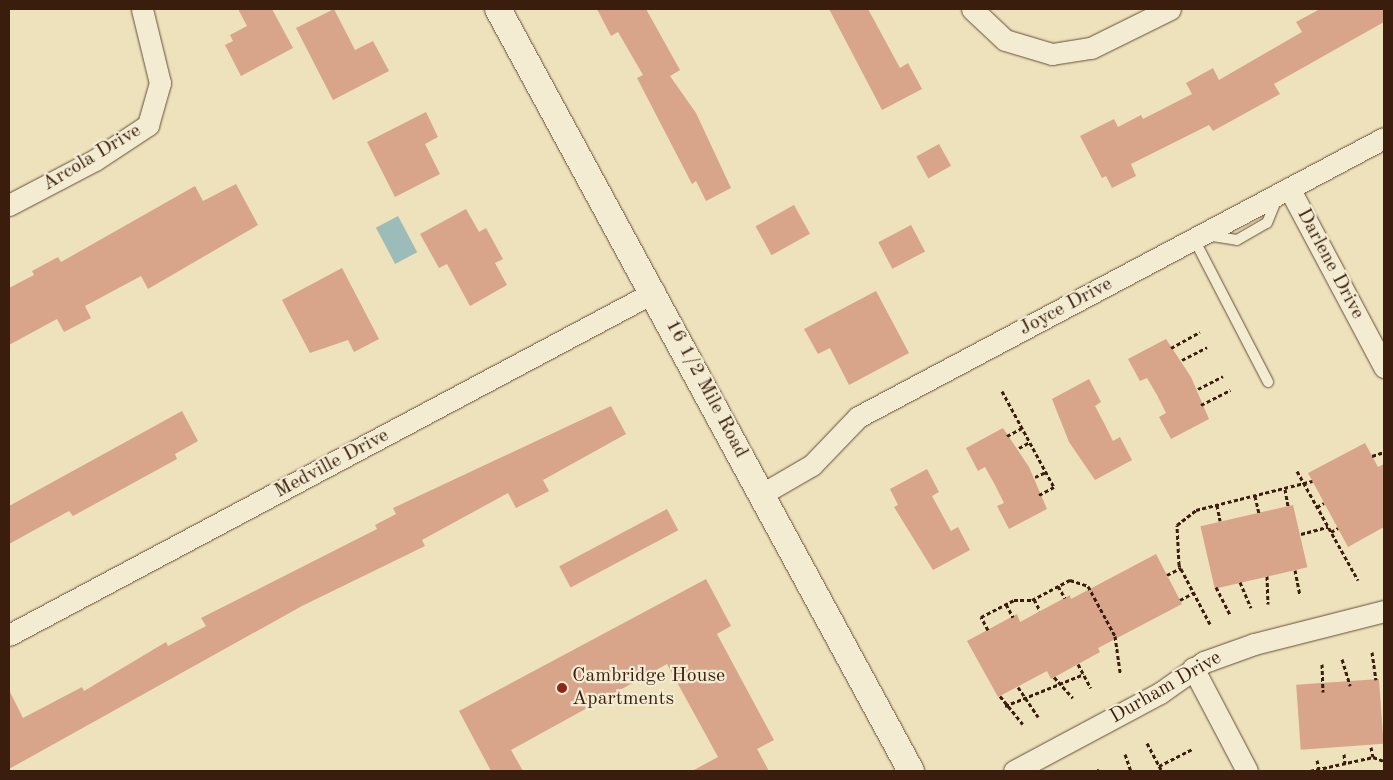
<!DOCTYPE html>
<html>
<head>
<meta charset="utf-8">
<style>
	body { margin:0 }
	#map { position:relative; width:1393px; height:780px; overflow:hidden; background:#ede2bc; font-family:"Old Standard TT",serif }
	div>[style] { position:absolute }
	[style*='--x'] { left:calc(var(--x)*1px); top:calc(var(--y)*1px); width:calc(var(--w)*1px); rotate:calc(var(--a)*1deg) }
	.water>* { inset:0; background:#9bbcb8; transform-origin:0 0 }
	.building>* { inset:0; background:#d8a58a; transform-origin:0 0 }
	.path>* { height:3px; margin-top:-1.5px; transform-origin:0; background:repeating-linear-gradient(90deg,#3a1d0c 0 4px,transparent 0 6.5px) }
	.roads { filter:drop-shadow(0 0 1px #674e38) drop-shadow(0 0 1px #674e38) }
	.service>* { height:10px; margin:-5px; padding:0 5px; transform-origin:5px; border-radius:5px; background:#f3ecd3 }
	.minor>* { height:21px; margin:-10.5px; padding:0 10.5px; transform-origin:10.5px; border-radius:10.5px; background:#f3ecd3 }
	.tertiary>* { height:26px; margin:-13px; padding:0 13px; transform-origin:13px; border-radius:13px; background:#f3ecd3 }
	.dots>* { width:14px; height:14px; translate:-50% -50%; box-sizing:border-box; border:2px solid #f3ecd3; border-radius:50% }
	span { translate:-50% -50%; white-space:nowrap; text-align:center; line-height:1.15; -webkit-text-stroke:4.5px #f3ecd3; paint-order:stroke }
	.street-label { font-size:20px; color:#3a1d0c }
	.poi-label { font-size:20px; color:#3a1d0c }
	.left { translate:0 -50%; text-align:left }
	.frame { position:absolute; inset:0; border:10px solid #3a1d0c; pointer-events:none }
</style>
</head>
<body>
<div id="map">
	<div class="water">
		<div style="left:398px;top:216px;width:41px;height:25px;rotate:62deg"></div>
	</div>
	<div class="building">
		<div style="clip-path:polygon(238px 9px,272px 9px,293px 48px,241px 76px,225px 45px,233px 41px,230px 35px,247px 26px)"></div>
		<div style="clip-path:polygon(334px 9px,355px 50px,373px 41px,389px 71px,333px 100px,296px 28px)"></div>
		<div style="clip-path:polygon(597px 9px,646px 9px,680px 70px,670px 76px,696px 113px,731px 188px,706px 201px,696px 181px,692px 184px,637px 78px,643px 75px,618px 32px,611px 36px)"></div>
		<div style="clip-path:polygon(829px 9px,868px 9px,900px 68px,908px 63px,922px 89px,882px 110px)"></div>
		<div style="clip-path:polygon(1320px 9px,1384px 9px,1384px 22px,1274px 84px,1280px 94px,1213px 131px,1209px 125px,1131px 164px,1136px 176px,1112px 188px,1106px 176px,1102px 178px,1080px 136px,1114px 119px,1118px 127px,1141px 115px,1143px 119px,1192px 94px,1186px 83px,1213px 68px,1219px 80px,1302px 32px,1296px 22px)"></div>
		<div style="clip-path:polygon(426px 112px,438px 137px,425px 144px,440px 174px,395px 197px,367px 142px)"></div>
		<div style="left:939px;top:144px;width:25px;height:26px;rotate:61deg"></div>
		<div style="clip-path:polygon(236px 184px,258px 225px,148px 289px,141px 276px,85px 306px,91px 318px,64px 332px,57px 319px,9px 345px,9px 288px,34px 275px,32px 271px,58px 257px,61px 262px,195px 186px,203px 201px)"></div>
		<div style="left:794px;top:205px;width:33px;height:44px;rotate:61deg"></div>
		<div style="clip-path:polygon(466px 209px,479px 232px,486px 228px,503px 259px,495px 263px,507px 285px,470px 306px,447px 264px,439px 268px,420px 234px)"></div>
		<div style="left:911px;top:225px;width:30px;height:37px;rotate:62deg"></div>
		<div style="clip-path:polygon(342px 268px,379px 339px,354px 352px,348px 340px,310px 353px,282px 300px)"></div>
		<div style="clip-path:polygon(876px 291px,909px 353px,849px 385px,830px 348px,818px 354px,804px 329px)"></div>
		<div style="clip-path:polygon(1166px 339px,1191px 377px,1209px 419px,1171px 439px,1159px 417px,1166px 413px,1157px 395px,1147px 378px,1140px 381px,1128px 359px)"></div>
		<div style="clip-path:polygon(1089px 379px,1101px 402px,1095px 406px,1104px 423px,1113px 441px,1120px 437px,1132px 460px,1095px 480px,1069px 442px,1052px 399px)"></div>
		<div style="clip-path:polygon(611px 406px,626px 434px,543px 480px,549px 491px,516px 508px,508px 493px,422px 540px,425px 546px,302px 606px,9px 769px,9px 690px,23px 718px,82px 687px,84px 691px,166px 642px,168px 646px,206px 626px,201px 618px,377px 529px,375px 525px,396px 514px,393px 508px)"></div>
		<div style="clip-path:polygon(182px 411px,198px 441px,175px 454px,177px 459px,73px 516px,69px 511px,9px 544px,9px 506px)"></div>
		<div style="clip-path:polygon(1003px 428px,1029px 467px,1047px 509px,1009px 529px,997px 506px,1004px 503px,995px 485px,985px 467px,978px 471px,966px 448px)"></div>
		<div style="clip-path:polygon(1365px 443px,1378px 467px,1384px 464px,1384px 527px,1348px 547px,1308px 473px)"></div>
		<div style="clip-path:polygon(927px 469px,939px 492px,932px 496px,951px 531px,958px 527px,970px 550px,933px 570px,894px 507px,898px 505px,890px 489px)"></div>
		<div style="left:1293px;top:505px;width:64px;height:95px;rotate:77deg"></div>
		<div style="left:667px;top:509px;width:24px;height:122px;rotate:62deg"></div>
		<div style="clip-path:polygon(1156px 554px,1182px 604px,1098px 648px,1100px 652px,1051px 679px,1047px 671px,998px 697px,967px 641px,1017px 614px,1020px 622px,1070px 595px,1071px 599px)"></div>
		<div style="clip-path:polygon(706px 579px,731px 626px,717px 634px,774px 740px,757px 749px,769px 771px,692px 771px,718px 757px,667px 664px,511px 750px,523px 771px,491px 771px,459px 711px)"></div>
		<div style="left:1379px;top:679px;width:65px;height:83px;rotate:86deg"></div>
	</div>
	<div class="path">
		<div style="--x:1171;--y:348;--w:33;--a:-29"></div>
		<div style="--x:1182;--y:360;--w:28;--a:-27"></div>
		<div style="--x:1198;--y:389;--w:28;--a:-27"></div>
		<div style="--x:1002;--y:391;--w:109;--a:61.6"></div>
		<div style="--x:1054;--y:487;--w:17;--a:152"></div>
		<div style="--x:1201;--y:405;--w:33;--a:-27"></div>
		<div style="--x:1007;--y:436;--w:17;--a:-28"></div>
		<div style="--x:1019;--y:448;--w:13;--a:-29"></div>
		<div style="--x:1372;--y:456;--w:13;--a:-18"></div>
		<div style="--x:1297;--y:471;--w:125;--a:60.8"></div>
		<div style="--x:1035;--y:477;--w:12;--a:-24"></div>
		<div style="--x:1285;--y:489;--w:17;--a:80"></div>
		<div style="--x:1255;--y:496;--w:17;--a:77"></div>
		<div style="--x:1217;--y:505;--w:16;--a:79"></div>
		<div style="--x:1317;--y:507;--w:8;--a:-30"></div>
		<div style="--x:1331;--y:532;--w:8;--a:-30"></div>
		<div style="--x:1301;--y:534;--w:28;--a:-15"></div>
		<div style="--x:1295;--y:570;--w:25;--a:79"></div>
		<div style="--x:1167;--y:575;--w:16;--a:-27"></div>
		<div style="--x:1267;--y:576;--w:28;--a:88"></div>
		<div style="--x:1240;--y:582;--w:28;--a:67"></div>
		<div style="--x:1058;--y:586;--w:14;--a:60"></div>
		<div style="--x:1216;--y:587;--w:31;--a:63"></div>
		<div style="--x:1034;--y:599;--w:13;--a:63"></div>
		<div style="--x:1180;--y:600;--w:15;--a:-28"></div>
		<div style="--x:1006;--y:604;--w:15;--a:62"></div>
		<div style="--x:1210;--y:624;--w:67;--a:-117.7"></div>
		<div style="--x:1179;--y:565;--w:40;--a:-92.9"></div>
		<div style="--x:1177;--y:525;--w:24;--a:-38"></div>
		<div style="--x:1196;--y:510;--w:120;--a:-14"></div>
		<div style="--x:988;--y:630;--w:15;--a:-118"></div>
		<div style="--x:981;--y:617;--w:37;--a:-27"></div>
		<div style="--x:1014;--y:600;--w:18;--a:0"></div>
		<div style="--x:1032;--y:600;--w:43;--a:-27.8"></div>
		<div style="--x:1070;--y:580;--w:19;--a:18"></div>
		<div style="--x:1088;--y:586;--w:57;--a:61.6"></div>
		<div style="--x:1115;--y:636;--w:37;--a:82"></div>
		<div style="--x:1372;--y:652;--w:28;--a:82"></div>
		<div style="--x:1342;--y:659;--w:28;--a:73"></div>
		<div style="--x:1078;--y:664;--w:27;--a:62"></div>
		<div style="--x:1322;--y:664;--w:28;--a:88"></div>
		<div style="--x:1054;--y:677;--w:28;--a:48"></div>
		<div style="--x:1018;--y:687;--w:36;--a:56"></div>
		<div style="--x:1000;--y:696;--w:36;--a:51"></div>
		<div style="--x:1005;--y:706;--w:85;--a:-22.1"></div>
		<div style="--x:1147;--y:743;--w:30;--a:62"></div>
		<div style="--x:1371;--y:747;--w:10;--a:79"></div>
		<div style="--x:1125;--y:754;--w:18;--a:71"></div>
		<div style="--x:1344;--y:754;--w:9;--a:84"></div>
		<div style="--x:1317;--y:760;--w:9;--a:77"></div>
		<div style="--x:1159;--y:766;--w:38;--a:-27"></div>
		<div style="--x:1097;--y:769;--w:2;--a:63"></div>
		<div style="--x:1310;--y:771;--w:65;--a:-12.5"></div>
		<div style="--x:1373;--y:757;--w:12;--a:20"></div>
	</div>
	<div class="roads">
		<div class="service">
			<div style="--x:1206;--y:235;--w:31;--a:9"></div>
			<div style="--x:1237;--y:240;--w:34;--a:-30"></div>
			<div style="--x:1267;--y:223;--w:31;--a:-68"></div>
			<div style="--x:1194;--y:239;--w:161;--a:62.6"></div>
		</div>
		<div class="minor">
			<div style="--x:972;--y:9;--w:45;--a:43.2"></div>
			<div style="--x:1005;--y:40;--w:49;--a:16.6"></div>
			<div style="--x:1052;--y:54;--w:39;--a:-9"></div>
			<div style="--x:1091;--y:48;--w:88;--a:-26.3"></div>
			<div style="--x:1289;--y:188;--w:203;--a:62"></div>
			<div style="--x:9;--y:205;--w:97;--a:-27.6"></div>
			<div style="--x:95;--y:160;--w:64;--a:-33.4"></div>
			<div style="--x:148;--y:125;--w:44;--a:-74.1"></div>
			<div style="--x:160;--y:83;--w:76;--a:-103.7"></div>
			<div style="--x:762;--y:494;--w:58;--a:-30.1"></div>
			<div style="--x:812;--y:465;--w:66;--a:-46.2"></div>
			<div style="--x:858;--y:417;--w:595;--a:-27.94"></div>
			<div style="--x:9;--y:635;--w:731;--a:-28"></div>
			<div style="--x:1193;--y:668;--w:116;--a:62.3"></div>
			<div style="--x:1014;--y:771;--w:166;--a:-28.1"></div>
			<div style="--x:1160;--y:693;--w:54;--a:-35.2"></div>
			<div style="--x:1204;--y:662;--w:53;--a:-19.8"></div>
			<div style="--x:1254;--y:644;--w:134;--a:-14.2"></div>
		</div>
		<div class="tertiary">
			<div style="--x:498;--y:9;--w:867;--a:61.54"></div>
		</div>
	</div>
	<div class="dots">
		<div style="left:562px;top:688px;background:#8f2418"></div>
	</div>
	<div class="street-label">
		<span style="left:92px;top:158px;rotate:-31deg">Arcola Drive</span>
		<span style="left:1330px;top:264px;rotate:62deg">Darlene Drive</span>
		<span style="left:1066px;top:307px;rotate:-28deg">Joyce Drive</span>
		<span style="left:706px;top:389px;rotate:62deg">16 1/2 Mile Road</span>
		<span style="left:332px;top:464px;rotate:-28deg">Medville Drive</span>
		<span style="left:1166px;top:688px;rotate:-30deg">Durham Drive</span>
	</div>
	<div class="poi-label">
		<span class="left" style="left:572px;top:688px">Cambridge House<br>Apartments</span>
	</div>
	<div class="frame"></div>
</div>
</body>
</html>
